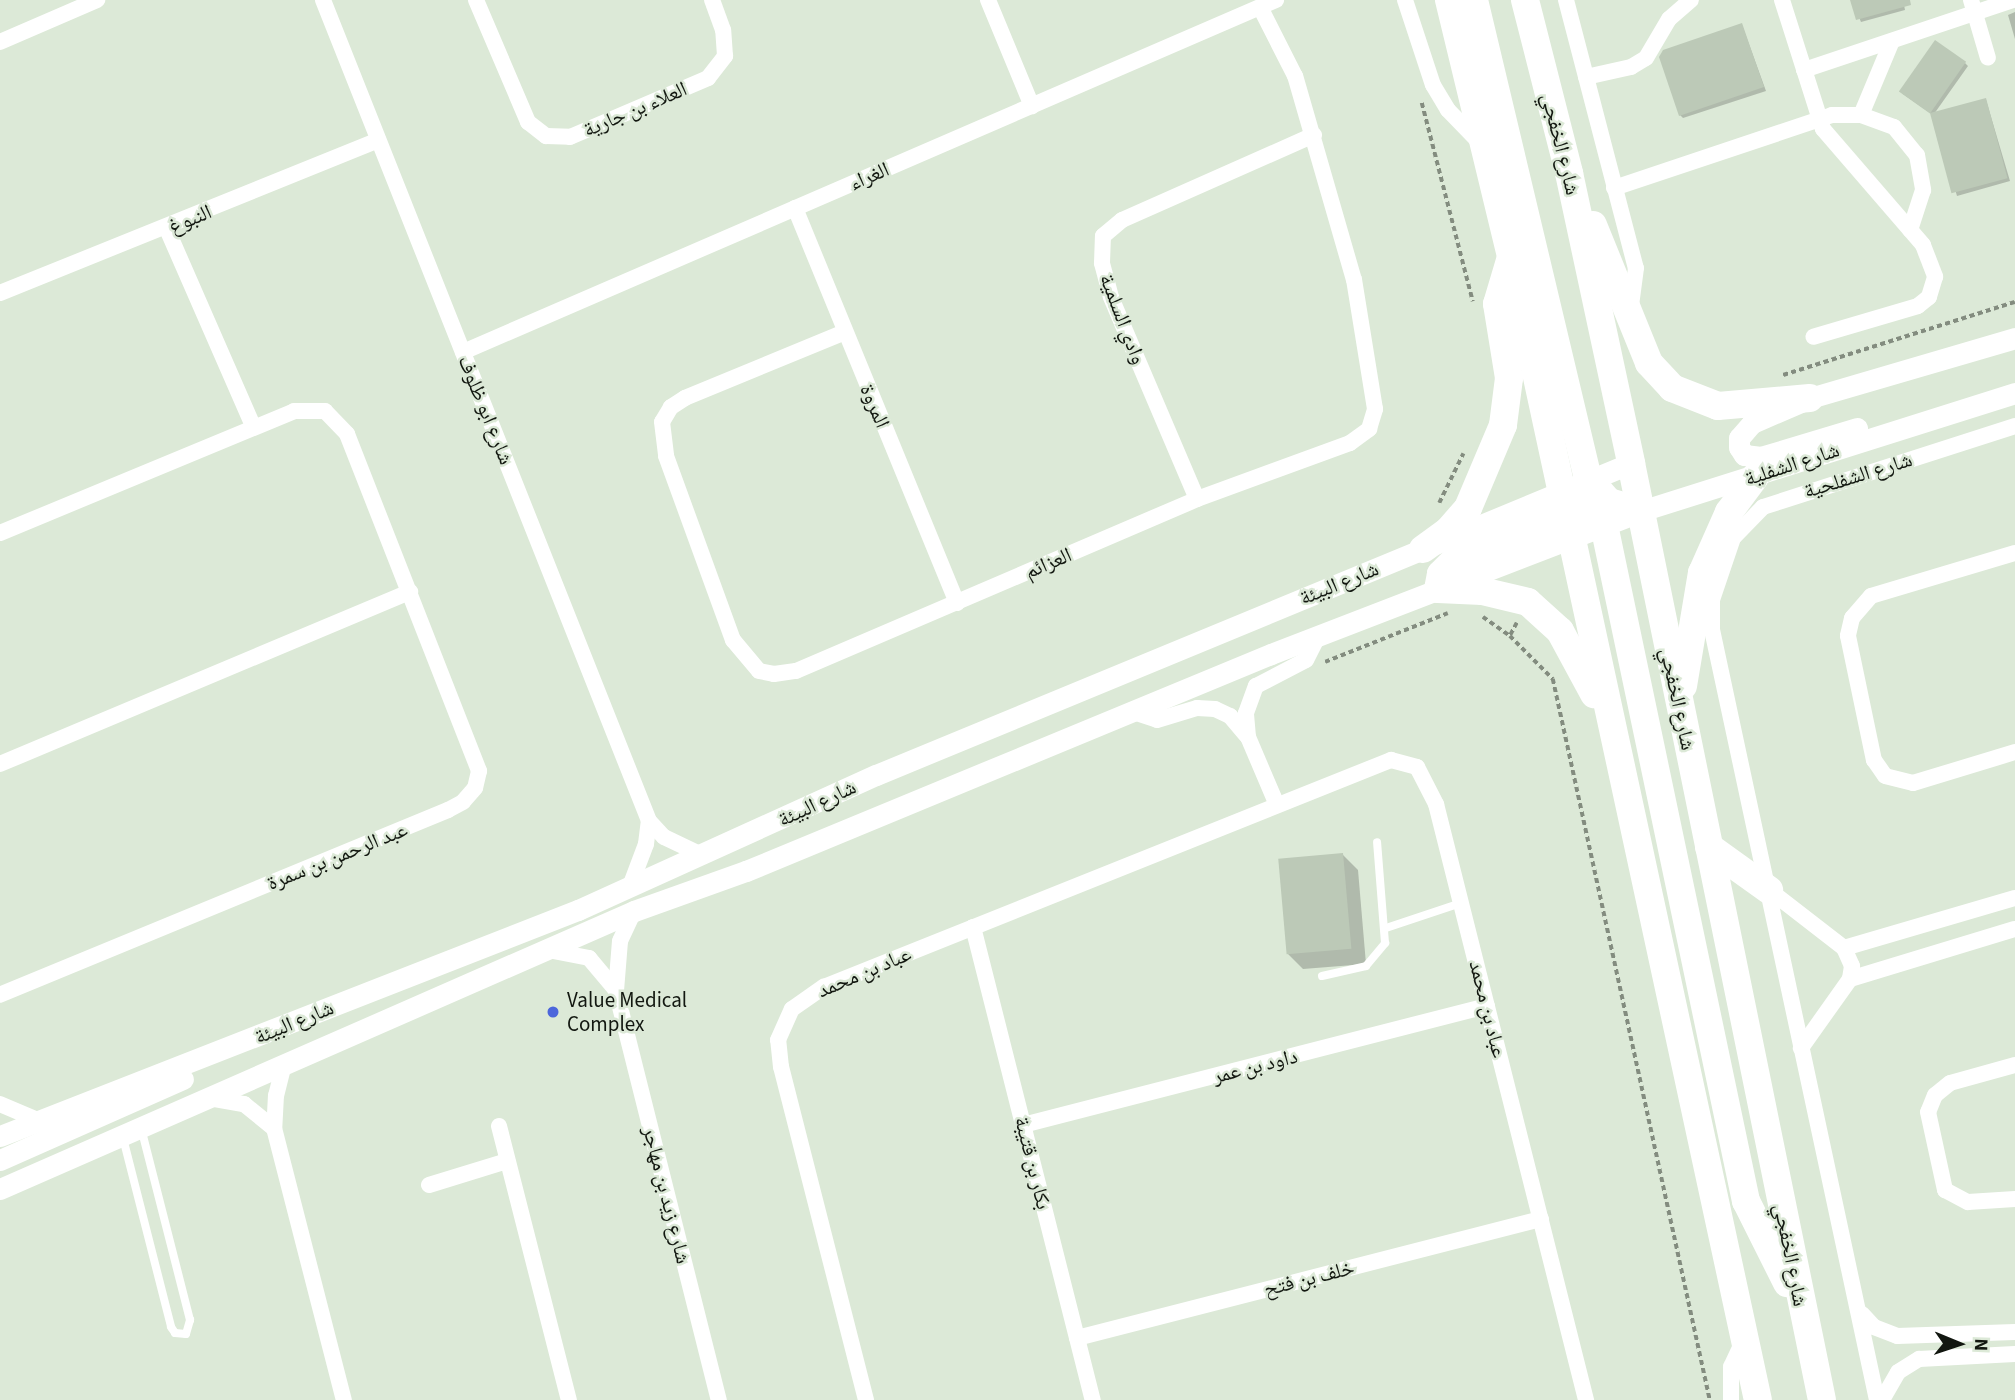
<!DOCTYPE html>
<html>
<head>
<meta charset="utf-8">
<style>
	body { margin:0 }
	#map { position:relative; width:2015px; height:1400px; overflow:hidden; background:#dce9d7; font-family:"Source Sans 3","Noto Naskh Arabic",sans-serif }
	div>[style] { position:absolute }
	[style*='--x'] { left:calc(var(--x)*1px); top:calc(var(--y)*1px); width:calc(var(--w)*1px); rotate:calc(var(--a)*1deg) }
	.shadow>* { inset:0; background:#0003 }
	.building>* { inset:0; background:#bcc9b7; transform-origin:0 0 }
	.path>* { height:3.5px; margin-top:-1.75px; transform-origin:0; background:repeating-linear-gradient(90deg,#838c7f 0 5px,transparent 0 8.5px) }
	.service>* { height:8px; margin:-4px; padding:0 4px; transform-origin:4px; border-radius:4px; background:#fff }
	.minor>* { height:16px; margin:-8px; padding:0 8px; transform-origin:8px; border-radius:8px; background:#fff }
	.tertiary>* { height:21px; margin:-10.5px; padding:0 10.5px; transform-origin:10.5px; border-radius:10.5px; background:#fff }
	.trunk>* { height:28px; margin:-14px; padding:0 14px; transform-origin:14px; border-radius:14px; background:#fff }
	.dots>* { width:19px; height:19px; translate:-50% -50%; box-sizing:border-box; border:4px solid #dce9d7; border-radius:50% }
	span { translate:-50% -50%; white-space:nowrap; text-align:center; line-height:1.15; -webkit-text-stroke:5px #dce9d7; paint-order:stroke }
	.street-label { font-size:21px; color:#121710 }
	.poi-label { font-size:21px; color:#121710 }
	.left { translate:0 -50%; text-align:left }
	.north { position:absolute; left:1924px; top:1309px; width:70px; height:70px; -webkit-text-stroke:5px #dce9d7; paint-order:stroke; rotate:92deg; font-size:19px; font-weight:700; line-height:28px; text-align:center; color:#121710 }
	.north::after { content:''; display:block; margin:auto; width:24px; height:32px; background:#121710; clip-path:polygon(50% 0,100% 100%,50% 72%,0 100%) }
</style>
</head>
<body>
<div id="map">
	<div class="shadow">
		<div style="clip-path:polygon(1852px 0,1903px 0,1905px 10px,1861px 22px)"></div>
		<div style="clip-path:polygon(2015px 12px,2015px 39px,2008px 15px)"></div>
		<div style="clip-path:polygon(1742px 25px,1766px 91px,1683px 118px,1680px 115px)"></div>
		<div style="clip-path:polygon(1965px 63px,1968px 66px,1934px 114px,1986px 100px,2010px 181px,1957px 196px,1933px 115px,1903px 94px)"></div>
		<div style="clip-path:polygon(1343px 855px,1358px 870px,1366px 964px,1303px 969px,1287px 953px)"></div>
	</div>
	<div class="building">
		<div style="clip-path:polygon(1850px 0,1910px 0,1911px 5px,1856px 20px)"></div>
		<div style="clip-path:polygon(1742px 23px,1764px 87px,1679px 116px,1659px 57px,1663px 50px)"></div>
		<div style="left:1935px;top:40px;width:38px;height:63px;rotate:35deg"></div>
		<div style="left:1986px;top:98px;width:83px;height:58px;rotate:75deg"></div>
		<div style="left:1343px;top:853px;width:96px;height:65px;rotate:85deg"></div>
	</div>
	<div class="path">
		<div style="--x:1422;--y:103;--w:205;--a:75.6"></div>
		<div style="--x:1783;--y:375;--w:243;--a:-17.5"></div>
		<div style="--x:1439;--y:503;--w:55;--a:-63.9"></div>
		<div style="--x:1483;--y:617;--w:33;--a:35"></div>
		<div style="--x:1517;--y:623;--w:15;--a:118"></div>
		<div style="--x:1510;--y:636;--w:61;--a:45"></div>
		<div style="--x:1553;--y:679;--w:738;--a:77.72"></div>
		<div style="--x:1325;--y:662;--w:132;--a:-21.7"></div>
	</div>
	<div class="service">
		<div style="--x:1386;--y:928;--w:79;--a:-18.4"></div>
		<div style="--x:1322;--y:976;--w:45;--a:-12.8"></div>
		<div style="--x:1366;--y:966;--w:30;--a:-50"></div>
		<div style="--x:1385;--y:943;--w:101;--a:-94.5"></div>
		<div style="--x:123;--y:1138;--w:195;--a:75.7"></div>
		<div style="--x:171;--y:1327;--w:7;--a:56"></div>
		<div style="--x:175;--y:1333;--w:11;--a:5"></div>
		<div style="--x:186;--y:1334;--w:15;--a:-74"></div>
		<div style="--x:190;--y:1320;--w:198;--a:-104.3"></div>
	</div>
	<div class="minor">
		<div style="--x:323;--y:0;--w:883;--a:68.34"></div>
		<div style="--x:649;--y:821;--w:22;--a:47"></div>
		<div style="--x:664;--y:837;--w:44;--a:25.4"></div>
		<div style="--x:476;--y:0;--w:133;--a:66.9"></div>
		<div style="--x:528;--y:122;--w:23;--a:38"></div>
		<div style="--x:546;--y:136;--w:24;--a:2"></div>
		<div style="--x:570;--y:137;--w:150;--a:-23.1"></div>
		<div style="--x:708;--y:78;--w:28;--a:-52"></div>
		<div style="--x:725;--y:56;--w:26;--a:-94"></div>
		<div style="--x:723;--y:30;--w:32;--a:-110"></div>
		<div style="--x:988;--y:0;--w:115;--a:67.5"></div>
		<div style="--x:1405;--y:0;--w:89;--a:71.8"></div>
		<div style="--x:1433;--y:85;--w:29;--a:59"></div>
		<div style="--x:1448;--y:110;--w:50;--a:45.8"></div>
		<div style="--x:1566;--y:0;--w:277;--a:75.4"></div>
		<div style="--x:1636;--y:268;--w:45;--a:97.6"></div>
		<div style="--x:1782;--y:0;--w:135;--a:72.4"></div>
		<div style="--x:1823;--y:129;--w:153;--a:49.2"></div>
		<div style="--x:1923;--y:245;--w:34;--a:69"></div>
		<div style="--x:1935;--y:277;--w:21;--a:107"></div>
		<div style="--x:1929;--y:297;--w:14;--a:141"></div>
		<div style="--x:1918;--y:306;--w:109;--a:163.6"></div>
		<div style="--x:1971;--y:0;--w:60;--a:73.7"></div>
		<div style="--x:0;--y:42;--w:106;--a:-23.4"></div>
		<div style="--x:1804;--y:70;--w:220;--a:-18.5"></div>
		<div style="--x:1586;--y:77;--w:46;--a:-12.5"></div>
		<div style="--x:1631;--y:67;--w:17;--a:-31"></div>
		<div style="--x:1646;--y:58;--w:45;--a:-59.5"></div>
		<div style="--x:1669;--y:19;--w:29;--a:-41"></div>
		<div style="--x:1861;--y:115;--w:80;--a:-67.3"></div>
		<div style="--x:1614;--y:188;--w:230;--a:-18.5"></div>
		<div style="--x:1832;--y:115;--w:29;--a:0"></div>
		<div style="--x:1861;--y:115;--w:35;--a:20"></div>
		<div style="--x:1894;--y:127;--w:36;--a:51"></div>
		<div style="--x:1917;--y:155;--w:36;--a:80"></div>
		<div style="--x:1923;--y:190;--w:42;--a:108"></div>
		<div style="--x:795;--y:208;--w:427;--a:67.7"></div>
		<div style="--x:167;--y:229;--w:215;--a:66.4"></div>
		<div style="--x:0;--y:293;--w:408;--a:-22"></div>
		<div style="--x:845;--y:332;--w:173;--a:157.6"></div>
		<div style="--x:685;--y:398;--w:17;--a:147"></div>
		<div style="--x:671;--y:407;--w:17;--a:121"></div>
		<div style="--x:662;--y:422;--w:34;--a:83"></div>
		<div style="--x:666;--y:456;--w:196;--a:70"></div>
		<div style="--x:733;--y:640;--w:40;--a:50"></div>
		<div style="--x:759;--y:671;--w:15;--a:11"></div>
		<div style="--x:774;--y:674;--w:22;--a:-8"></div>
		<div style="--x:796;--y:671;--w:436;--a:-23.2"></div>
		<div style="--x:1197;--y:499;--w:163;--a:-20.1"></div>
		<div style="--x:1350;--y:443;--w:24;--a:-36"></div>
		<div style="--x:1369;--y:429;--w:21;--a:-73"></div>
		<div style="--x:1375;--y:409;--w:131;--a:-99.2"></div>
		<div style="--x:1354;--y:280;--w:212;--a:-106.1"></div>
		<div style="--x:1295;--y:76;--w:77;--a:-116.9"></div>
		<div style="--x:463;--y:352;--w:886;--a:-23.41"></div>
		<div style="--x:1197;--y:499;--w:220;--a:-113.1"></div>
		<div style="--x:1111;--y:297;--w:35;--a:-105"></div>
		<div style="--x:1102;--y:263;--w:27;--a:-88"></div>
		<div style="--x:1103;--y:236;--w:25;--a:-40"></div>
		<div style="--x:1122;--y:220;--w:210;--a:-23.9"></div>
		<div style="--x:0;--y:533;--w:318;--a:-22.5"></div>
		<div style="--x:294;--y:411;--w:31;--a:0"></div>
		<div style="--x:325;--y:411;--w:32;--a:46"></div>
		<div style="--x:347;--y:434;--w:362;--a:68.6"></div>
		<div style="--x:479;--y:771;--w:17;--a:103"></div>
		<div style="--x:475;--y:788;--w:18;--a:131"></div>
		<div style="--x:463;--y:802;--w:17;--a:152"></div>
		<div style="--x:448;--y:810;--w:485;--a:157.6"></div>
		<div style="--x:2015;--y:553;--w:150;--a:163.4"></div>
		<div style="--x:1871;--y:596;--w:29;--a:131"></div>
		<div style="--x:1852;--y:618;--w:18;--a:103"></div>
		<div style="--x:1848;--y:636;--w:127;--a:78.2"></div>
		<div style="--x:1874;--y:760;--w:19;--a:55"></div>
		<div style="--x:1885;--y:776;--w:29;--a:14"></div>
		<div style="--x:1913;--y:783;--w:107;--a:-16.9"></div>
		<div style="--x:1130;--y:711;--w:28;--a:18"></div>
		<div style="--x:1157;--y:720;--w:42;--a:-16.7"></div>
		<div style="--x:1197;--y:708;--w:18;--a:3"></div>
		<div style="--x:1215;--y:709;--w:17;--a:25"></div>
		<div style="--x:1230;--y:716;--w:25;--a:50"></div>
		<div style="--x:0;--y:764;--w:445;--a:-22.8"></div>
		<div style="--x:1277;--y:805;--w:74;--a:-113.1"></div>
		<div style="--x:1248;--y:737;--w:24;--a:-95"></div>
		<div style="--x:1246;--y:713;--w:29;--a:-70"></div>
		<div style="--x:1256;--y:686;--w:56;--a:-27.5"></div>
		<div style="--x:1306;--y:660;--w:27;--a:-63"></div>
		<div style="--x:629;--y:889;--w:48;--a:-69.3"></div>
		<div style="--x:646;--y:844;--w:23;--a:-83"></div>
		<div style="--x:1769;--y:890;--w:95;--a:37.7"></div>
		<div style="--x:1844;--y:948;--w:20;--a:66"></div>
		<div style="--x:1852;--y:966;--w:13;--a:99"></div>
		<div style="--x:1850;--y:979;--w:85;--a:125.4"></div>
		<div style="--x:634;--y:911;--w:33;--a:115"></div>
		<div style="--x:620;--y:941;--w:50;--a:94.6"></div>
		<div style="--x:616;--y:991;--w:422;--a:75.9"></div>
		<div style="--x:973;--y:927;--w:488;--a:75.8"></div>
		<div style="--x:1844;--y:948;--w:178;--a:-16.3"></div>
		<div style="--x:548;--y:950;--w:42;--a:11"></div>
		<div style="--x:589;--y:958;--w:40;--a:50"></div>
		<div style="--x:1850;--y:979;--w:172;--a:-16.9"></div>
		<div style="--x:284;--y:1064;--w:32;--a:104"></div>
		<div style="--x:276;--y:1095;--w:33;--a:93"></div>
		<div style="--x:274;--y:1128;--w:281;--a:75.6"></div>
		<div style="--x:2015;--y:1065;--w:67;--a:164.5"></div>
		<div style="--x:1950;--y:1083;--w:19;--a:141"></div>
		<div style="--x:1935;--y:1095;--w:18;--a:112"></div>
		<div style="--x:1928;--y:1112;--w:80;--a:77.7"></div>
		<div style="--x:1945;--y:1190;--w:26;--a:28"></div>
		<div style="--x:1968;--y:1202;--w:47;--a:-3.7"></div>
		<div style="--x:209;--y:1098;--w:36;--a:10"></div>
		<div style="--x:244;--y:1104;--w:38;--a:39"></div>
		<div style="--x:0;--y:1104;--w:43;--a:23"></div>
		<div style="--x:1023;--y:1125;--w:479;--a:-14.4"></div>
		<div style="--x:499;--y:1126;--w:283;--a:75.7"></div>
		<div style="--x:429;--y:1185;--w:82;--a:-17.1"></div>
		<div style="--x:1862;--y:1314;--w:18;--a:47"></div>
		<div style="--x:1874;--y:1327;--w:25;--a:21"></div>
		<div style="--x:1897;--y:1336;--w:118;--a:-1.9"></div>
		<div style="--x:1077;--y:1338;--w:479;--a:-14.4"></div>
		<div style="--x:866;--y:1400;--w:344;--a:-104.3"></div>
		<div style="--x:781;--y:1067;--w:27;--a:-96"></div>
		<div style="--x:778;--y:1040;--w:34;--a:-66"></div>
		<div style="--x:792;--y:1009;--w:39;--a:-35"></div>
		<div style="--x:824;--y:987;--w:611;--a:-21.82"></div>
		<div style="--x:1391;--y:760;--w:27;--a:15"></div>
		<div style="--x:1417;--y:767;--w:42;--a:62.8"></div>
		<div style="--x:1436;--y:804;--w:615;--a:75.87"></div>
		<div style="--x:1731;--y:1400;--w:33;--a:-90"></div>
		<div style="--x:1731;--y:1367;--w:31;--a:-65"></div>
		<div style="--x:1877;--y:1400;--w:787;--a:-102.09"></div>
		<div style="--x:1712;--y:630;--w:30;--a:-90"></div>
		<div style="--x:1712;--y:600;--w:65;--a:-71.3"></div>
		<div style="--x:1733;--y:538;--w:43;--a:-45.9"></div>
		<div style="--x:1763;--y:507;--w:265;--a:-17.8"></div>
		<div style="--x:1882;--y:1400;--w:32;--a:-60"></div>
		<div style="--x:1898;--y:1372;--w:25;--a:-32"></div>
		<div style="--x:1919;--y:1359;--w:96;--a:-3"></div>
	</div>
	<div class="tertiary">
		<div style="--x:1857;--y:428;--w:100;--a:163.2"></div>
		<div style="--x:1761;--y:457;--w:17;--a:-173"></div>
		<div style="--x:1744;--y:455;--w:9;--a:-122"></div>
		<div style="--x:1739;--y:447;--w:9;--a:-90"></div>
		<div style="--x:1739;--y:438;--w:20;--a:-49"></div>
		<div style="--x:1752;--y:423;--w:63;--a:-23.3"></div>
		<div style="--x:1810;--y:398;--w:214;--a:-16.3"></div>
		<div style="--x:0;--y:1136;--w:621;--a:-21.36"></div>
		<div style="--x:578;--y:910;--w:327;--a:-24.4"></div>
		<div style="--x:876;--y:775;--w:817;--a:-22.45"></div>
		<div style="--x:0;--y:1160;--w:200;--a:-23.9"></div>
		<div style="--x:0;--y:1189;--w:692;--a:-23.68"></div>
		<div style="--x:634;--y:911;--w:119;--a:-19.7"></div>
		<div style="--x:746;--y:871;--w:568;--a:-22.46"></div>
		<div style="--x:1271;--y:654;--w:397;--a:-21.1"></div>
		<div style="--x:1641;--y:511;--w:392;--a:-17.5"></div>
	</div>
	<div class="trunk">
		<div style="--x:1449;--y:0;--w:264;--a:76.4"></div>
		<div style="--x:1511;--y:257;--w:1169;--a:77.81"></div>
		<div style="--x:1474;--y:0;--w:491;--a:76.6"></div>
		<div style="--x:1588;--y:478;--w:32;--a:49"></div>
		<div style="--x:1609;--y:502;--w:33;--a:16"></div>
		<div style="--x:1525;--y:0;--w:179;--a:75.7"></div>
		<div style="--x:1569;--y:173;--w:297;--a:77.9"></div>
		<div style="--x:1631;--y:463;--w:956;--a:78.48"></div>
		<div style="--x:1593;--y:225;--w:149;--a:67.9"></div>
		<div style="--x:1649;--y:363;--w:34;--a:47"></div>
		<div style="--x:1672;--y:388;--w:49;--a:21.4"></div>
		<div style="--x:1718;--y:406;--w:92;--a:-5"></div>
		<div style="--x:1561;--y:489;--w:29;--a:27"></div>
		<div style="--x:1587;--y:502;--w:29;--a:54"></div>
		<div style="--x:1604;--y:525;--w:691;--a:78.14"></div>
		<div style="--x:1746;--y:1201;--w:92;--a:63.4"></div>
		<div style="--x:1583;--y:510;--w:137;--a:158.7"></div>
		<div style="--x:1455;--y:560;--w:20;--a:135"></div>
		<div style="--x:1441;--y:574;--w:15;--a:101"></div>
		<div style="--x:1438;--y:589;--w:44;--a:2.6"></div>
		<div style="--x:1482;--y:591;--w:47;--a:13.4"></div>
		<div style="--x:1528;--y:602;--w:43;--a:42.2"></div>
		<div style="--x:1560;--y:631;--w:72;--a:61.6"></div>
		<div style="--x:1423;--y:549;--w:31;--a:-36"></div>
		<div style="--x:1448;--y:531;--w:30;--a:-49"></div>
		<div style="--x:1468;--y:508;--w:90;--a:-67.1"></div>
		<div style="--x:1503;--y:425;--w:47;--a:-82.7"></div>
		<div style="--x:1509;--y:378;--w:75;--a:-99.2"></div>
		<div style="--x:1497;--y:304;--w:49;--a:-73.4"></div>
		<div style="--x:1683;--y:686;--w:115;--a:-80.5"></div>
		<div style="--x:1702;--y:573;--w:67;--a:-66.1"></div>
		<div style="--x:1729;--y:512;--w:44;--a:-53.4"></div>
		<div style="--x:1709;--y:847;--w:74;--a:35.6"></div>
	</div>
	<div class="dots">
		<div style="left:553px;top:1012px;background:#4c66db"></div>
	</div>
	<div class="street-label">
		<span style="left:635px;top:109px;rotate:-23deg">العلاء بن جارية</span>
		<span style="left:1561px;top:144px;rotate:76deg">شارع الخفجي</span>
		<span style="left:869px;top:176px;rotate:-23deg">الغراء</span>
		<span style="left:190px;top:219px;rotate:-23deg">النبوغ</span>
		<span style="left:1123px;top:319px;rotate:69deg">وادي السلمية</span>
		<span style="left:875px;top:406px;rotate:67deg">المروة</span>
		<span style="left:486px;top:410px;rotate:68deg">شارع ابو ظلوف</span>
		<span style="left:1792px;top:464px;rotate:-18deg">شارع الشفلية</span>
		<span style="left:1858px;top:475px;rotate:-17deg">شارع الشفلحية</span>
		<span style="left:1048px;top:563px;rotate:-23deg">العزائم</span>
		<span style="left:1339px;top:583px;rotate:-22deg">شارع البيئة</span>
		<span style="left:1678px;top:699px;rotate:78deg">شارع الخفجي</span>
		<span style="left:817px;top:803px;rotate:-25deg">شارع البيئة</span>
		<span style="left:337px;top:856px;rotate:-22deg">عبد الرحمن بن سمرة</span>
		<span style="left:864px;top:972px;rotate:-23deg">عباد بن محمد</span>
		<span style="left:1488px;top:1009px;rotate:76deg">عباد بن محمد</span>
		<span style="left:294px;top:1022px;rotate:-22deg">شارع البيئة</span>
		<span style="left:1255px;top:1066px;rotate:-14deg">داود بن عمر</span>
		<span style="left:1033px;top:1163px;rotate:76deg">بكار بن قتيبة</span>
		<span style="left:667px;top:1195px;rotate:76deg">شارع زيد بن مهاجر</span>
		<span style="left:1791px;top:1255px;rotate:79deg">شارع الخفجي</span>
		<span style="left:1309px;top:1278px;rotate:-14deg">خلف بن فتح</span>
	</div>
	<div class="poi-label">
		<span class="left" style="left:567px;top:1012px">Value Medical<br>Complex</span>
	</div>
	<div class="north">N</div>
</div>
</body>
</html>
